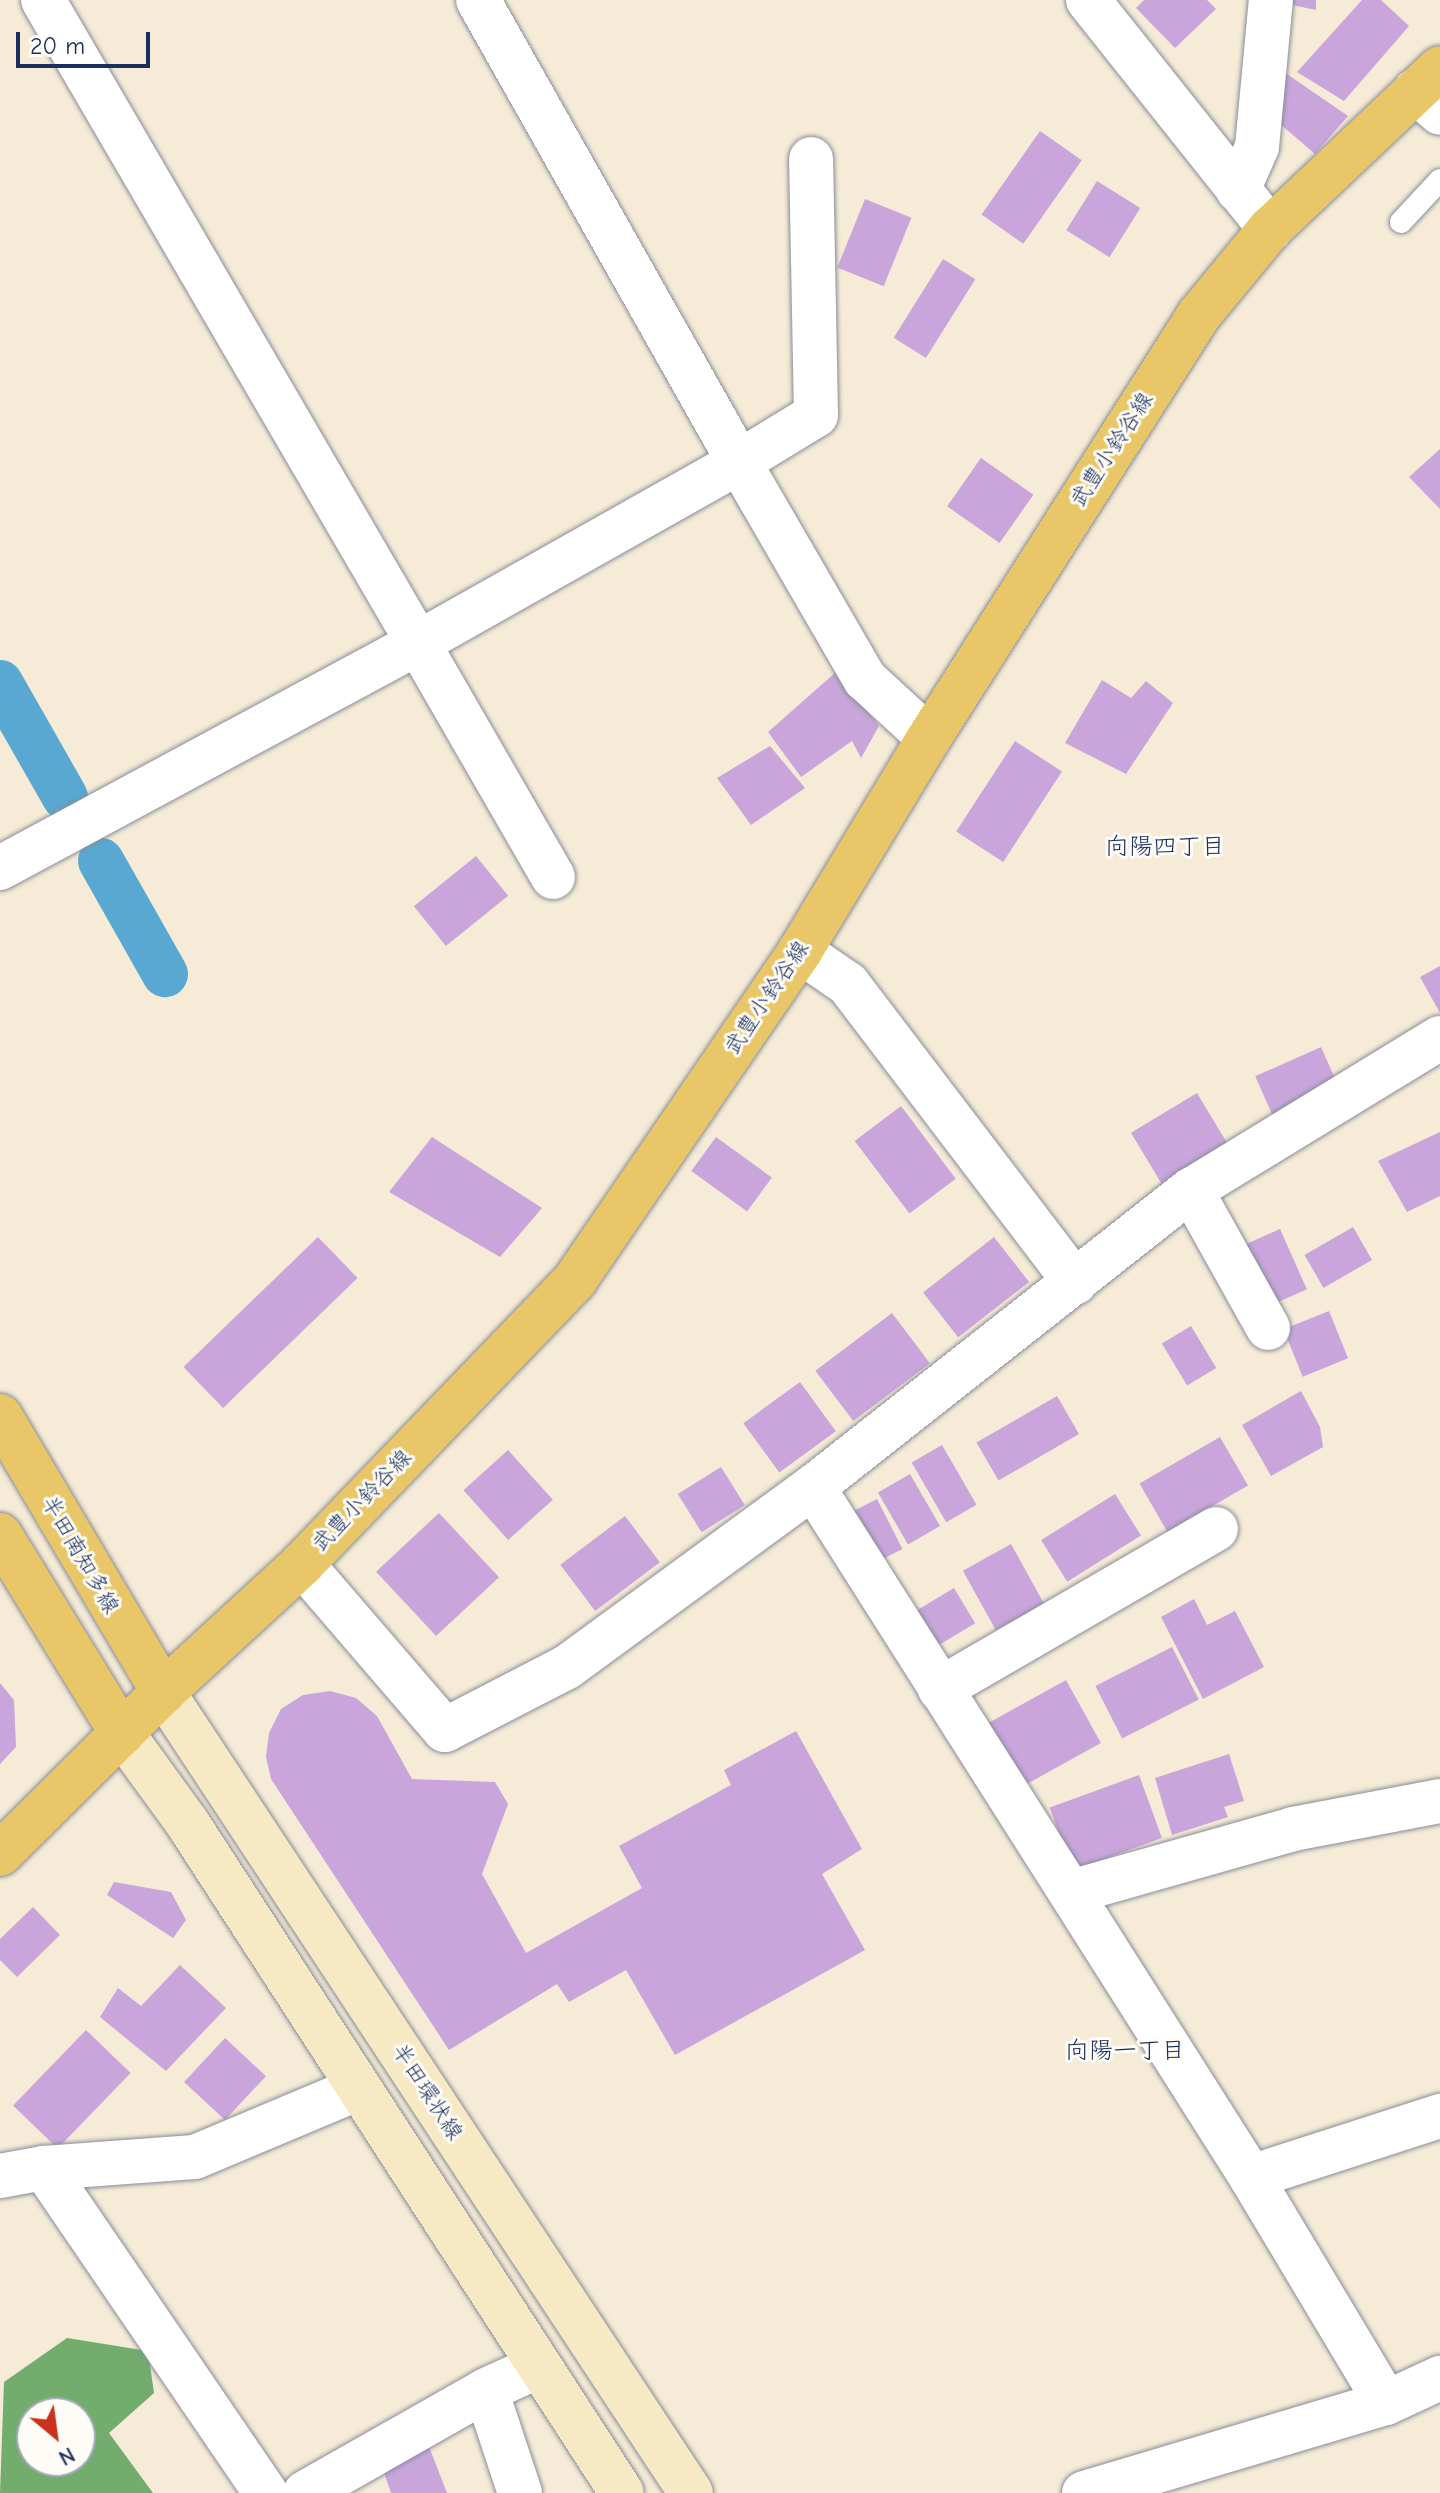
<!DOCTYPE html>
<html>
<head>
<meta charset="utf-8">
<style>
	body { margin:0 }
	#map { position:relative; width:1440px; height:2493px; overflow:hidden; background:#f5ebd6; font-family:"Comic Neue","Klee One",sans-serif }
	div>[style] { position:absolute }
	[style*='--x'] { left:calc(var(--x)*1px); top:calc(var(--y)*1px); width:calc(var(--w)*1px); rotate:calc(var(--a)*1deg) }
	.forest>* { inset:0; background:#72ad6e }
	.canal>* { height:46px; margin:-23px; padding:0 23px; transform-origin:23px; border-radius:23px; background:#58a8d2 }
	.building>* { inset:0; background:#c9a5dc; transform-origin:0 0 }
	.roads { filter:drop-shadow(0 0 2px #888d9a) drop-shadow(0 0 2px #888d9a) }
	.lane>* { height:22px; margin:-11px; padding:0 11px; transform-origin:11px; border-radius:11px; background:#fff }
	.street>* { height:44px; margin:-22px; padding:0 22px; transform-origin:22px; border-radius:22px; background:#fff }
	.secondary>* { height:44px; margin:-22px; padding:0 22px; transform-origin:22px; border-radius:22px; background:#f6e9c3 }
	.primary>* { height:44px; margin:-22px; padding:0 22px; transform-origin:22px; border-radius:22px; background:#e9c769 }
	span { translate:-50% -50%; white-space:nowrap; text-align:center; line-height:1.15; -webkit-text-stroke:6px #fdfcf7; paint-order:stroke }
	.street-label { font-size:22px; color:#1b2f5e }
	.neighbourhood-label { font-size:24px; color:#1b2f5e }
	.north { position:absolute; left:16px; top:2397px; width:80px; height:80px; box-sizing:border-box; background:#fdfcf7; border:2px solid #a3aaba; border-radius:50%; rotate:151deg; font-size:22px; font-weight:700; line-height:32px; text-align:center; color:#1b2f5e }
	.north::after { content:''; display:block; margin:auto; width:28px; height:36px; background:#c8321e; clip-path:polygon(50% 0,100% 100%,50% 72%,0 100%) }
	.scale { position:absolute; left:16px; top:32px; width:134px; height:36px; box-sizing:border-box; border:4px solid #1b2f5e; border-top:0; padding-left:10px; font-size:24px; line-height:28px; white-space:nowrap; color:#1b2f5e; -webkit-text-stroke:6px #fdfcf7; paint-order:stroke }
</style>
</head>
<body>
<div id="map">
	<div class="forest">
		<div style="clip-path:polygon(evenodd,67px 2338px,148px 2351px,154px 2393px,109px 2433px,153px 2493px,0 2493px,4px 2382px,67px 2338px,32px 2413px,80px 2413px,80px 2461px,32px 2461px,32px 2413px)"></div>
	</div>
	<div class="canal">
		<div style="--x:0;--y:683;--w:131;--a:60.3"></div>
		<div style="--x:101;--y:861;--w:130;--a:60.5"></div>
	</div>
	<div class="building">
		<div style="clip-path:polygon(1144px 0,1207px 0,1216px 9px,1175px 48px,1136px 8px)"></div>
		<div style="clip-path:polygon(1273px 0,1316px 0,1316px 10px,1273px 1px)"></div>
		<div style="clip-path:polygon(1362px 0,1381px 0,1409px 26px,1344px 101px,1297px 72px)"></div>
		<div style="clip-path:polygon(1284px 72px,1348px 116px,1315px 154px,1279px 123px)"></div>
		<div style="left:1040px;top:131px;width:51px;height:102px;rotate:35deg"></div>
		<div style="left:1097px;top:181px;width:51px;height:58px;rotate:32deg"></div>
		<div style="left:865px;top:199px;width:50px;height:74px;rotate:22deg"></div>
		<div style="left:943px;top:259px;width:38px;height:93px;rotate:32deg"></div>
		<div style="clip-path:polygon(1440px 449px,1440px 509px,1409px 477px)"></div>
		<div style="left:981px;top:458px;width:64px;height:59px;rotate:35deg"></div>
		<div style="clip-path:polygon(836px 672px,879px 726px,861px 758px,852px 741px,801px 777px,768px 732px)"></div>
		<div style="clip-path:polygon(1102px 680px,1131px 698px,1146px 681px,1173px 703px,1126px 774px,1065px 743px)"></div>
		<div style="left:1015px;top:741px;width:56px;height:108px;rotate:33deg"></div>
		<div style="clip-path:polygon(770px 746px,805px 788px,751px 825px,717px 778px)"></div>
		<div style="left:476px;top:856px;width:51px;height:80px;rotate:51deg"></div>
		<div style="clip-path:polygon(1440px 966px,1440px 1013px,1420px 977px)"></div>
		<div style="left:1321px;top:1047px;width:43px;height:72px;rotate:66deg"></div>
		<div style="left:1197px;top:1093px;width:61px;height:77px;rotate:59deg"></div>
		<div style="left:901px;top:1106px;width:91px;height:58px;rotate:53deg"></div>
		<div style="clip-path:polygon(1440px 1132px,1440px 1196px,1407px 1212px,1378px 1161px)"></div>
		<div style="clip-path:polygon(432px 1137px,542px 1208px,500px 1257px,389px 1192px)"></div>
		<div style="left:716px;top:1137px;width:69px;height:42px;rotate:36deg"></div>
		<div style="left:1353px;top:1227px;width:38px;height:56px;rotate:60deg"></div>
		<div style="left:1280px;top:1229px;width:66px;height:40px;rotate:66deg"></div>
		<div style="left:318px;top:1237px;width:57px;height:187px;rotate:46deg"></div>
		<div style="left:994px;top:1237px;width:57px;height:90px;rotate:52deg"></div>
		<div style="left:1329px;top:1311px;width:51px;height:49px;rotate:68deg"></div>
		<div style="left:892px;top:1313px;width:63px;height:96px;rotate:53deg"></div>
		<div style="left:1191px;top:1326px;width:49px;height:34px;rotate:59deg"></div>
		<div style="left:800px;top:1382px;width:61px;height:70px;rotate:54deg"></div>
		<div style="clip-path:polygon(1301px 1391px,1320px 1427px,1323px 1447px,1271px 1476px,1242px 1425px)"></div>
		<div style="left:1057px;top:1396px;width:44px;height:93px;rotate:60deg"></div>
		<div style="left:1220px;top:1437px;width:56px;height:93px;rotate:60deg"></div>
		<div style="left:942px;top:1445px;width:69px;height:35px;rotate:60deg"></div>
		<div style="left:508px;top:1450px;width:67px;height:60px;rotate:48deg"></div>
		<div style="left:721px;top:1467px;width:45px;height:51px;rotate:58deg"></div>
		<div style="left:910px;top:1474px;width:60px;height:37px;rotate:60deg"></div>
		<div style="left:1115px;top:1494px;width:49px;height:87px;rotate:58deg"></div>
		<div style="left:877px;top:1499px;width:56px;height:26px;rotate:63deg"></div>
		<div style="left:439px;top:1513px;width:88px;height:86px;rotate:47deg"></div>
		<div style="left:625px;top:1516px;width:58px;height:81px;rotate:53deg"></div>
		<div style="left:1011px;top:1544px;width:68px;height:55px;rotate:61deg"></div>
		<div style="left:954px;top:1588px;width:41px;height:50px;rotate:59deg"></div>
		<div style="clip-path:polygon(1194px 1599px,1207px 1625px,1235px 1611px,1264px 1667px,1203px 1699px,1161px 1617px)"></div>
		<div style="left:1172px;top:1647px;width:59px;height:86px;rotate:63deg"></div>
		<div style="left:1066px;top:1680px;width:72px;height:90px;rotate:61deg"></div>
		<div style="clip-path:polygon(0 1683px,14px 1700px,16px 1747px,0 1764px)"></div>
		<div style="clip-path:polygon(330px 1691px,356px 1698px,377px 1716px,412px 1779px,495px 1782px,508px 1804px,482px 1874px,526px 1953px,642px 1888px,619px 1846px,731px 1785px,724px 1770px,796px 1731px,862px 1849px,822px 1874px,865px 1950px,675px 2055px,626px 1970px,569px 2002px,557px 1984px,449px 2050px,271px 1779px,266px 1757px,269px 1733px,281px 1709px,303px 1695px)"></div>
		<div style="clip-path:polygon(1229px 1754px,1244px 1801px,1224px 1807px,1228px 1817px,1172px 1835px,1155px 1778px)"></div>
		<div style="left:1139px;top:1775px;width:67px;height:95px;rotate:70deg"></div>
		<div style="clip-path:polygon(114px 1882px,171px 1892px,186px 1920px,173px 1938px,107px 1895px)"></div>
		<div style="clip-path:polygon(33px 1907px,60px 1935px,17px 1977px,0 1960px,0 1939px)"></div>
		<div style="clip-path:polygon(180px 1965px,226px 2008px,166px 2071px,100px 2017px,118px 1988px,141px 2006px)"></div>
		<div style="left:86px;top:2030px;width:62px;height:105px;rotate:44deg"></div>
		<div style="left:225px;top:2038px;width:56px;height:60px;rotate:43deg"></div>
		<div style="clip-path:polygon(428px 2444px,447px 2493px,391px 2493px,380px 2461px)"></div>
	</div>
	<div class="roads">
		<div class="lane">
			<div style="--x:1401;--y:222;--w:57;--a:-47.1"></div>
		</div>
		<div class="street">
			<div style="--x:478;--y:0;--w:531;--a:60.54"></div>
			<div style="--x:739;--y:462;--w:90;--a:-31.4"></div>
			<div style="--x:816;--y:415;--w:256;--a:-91.1"></div>
			<div style="--x:1088;--y:0;--w:293;--a:51.5"></div>
			<div style="--x:1415;--y:91;--w:33;--a:41"></div>
			<div style="--x:1238;--y:190;--w:47;--a:-66.2"></div>
			<div style="--x:1257;--y:147;--w:148;--a:-84.6"></div>
			<div style="--x:0;--y:868;--w:475;--a:-28.3"></div>
			<div style="--x:418;--y:643;--w:744;--a:-120.25"></div>
			<div style="--x:553;--y:877;--w:270;--a:-120"></div>
			<div style="--x:418;--y:643;--w:369;--a:-29.4"></div>
			<div style="--x:739;--y:462;--w:251;--a:59.9"></div>
			<div style="--x:865;--y:679;--w:87;--a:42.7"></div>
			<div style="--x:800;--y:951;--w:58;--a:34.5"></div>
			<div style="--x:848;--y:984;--w:375;--a:52.7"></div>
			<div style="--x:1191;--y:1190;--w:158;--a:60.8"></div>
			<div style="--x:813;--y:1487;--w:817;--a:57.59"></div>
			<div style="--x:1251;--y:2177;--w:263;--a:59.1"></div>
			<div style="--x:302;--y:1564;--w:219;--a:49.3"></div>
			<div style="--x:445;--y:1730;--w:137;--a:-27.3"></div>
			<div style="--x:567;--y:1667;--w:305;--a:-36.2"></div>
			<div style="--x:813;--y:1487;--w:481;--a:-38.2"></div>
			<div style="--x:1191;--y:1190;--w:292;--a:-31.4"></div>
			<div style="--x:940;--y:1689;--w:319;--a:-30.1"></div>
			<div style="--x:1071;--y:1892;--w:231;--a:-15.8"></div>
			<div style="--x:1293;--y:1829;--w:150;--a:-10.8"></div>
			<div style="--x:44;--y:2168;--w:151;--a:-4.2"></div>
			<div style="--x:195;--y:2157;--w:176;--a:-22.8"></div>
			<div style="--x:0;--y:2176;--w:45;--a:-10.3"></div>
			<div style="--x:44;--y:2168;--w:394;--a:55.7"></div>
			<div style="--x:1251;--y:2177;--w:199;--a:-17.9"></div>
			<div style="--x:305;--y:2493;--w:208;--a:-29.6"></div>
			<div style="--x:520;--y:2493;--w:108;--a:-108.3"></div>
			<div style="--x:486;--y:2390;--w:56;--a:-24.3"></div>
			<div style="--x:1084;--y:2493;--w:315;--a:-16.6"></div>
			<div style="--x:1386;--y:2403;--w:60;--a:-24.8"></div>
		</div>
		<div class="secondary">
			<div style="--x:163;--y:1692;--w:959;--a:56.61"></div>
			<div style="--x:122;--y:1733;--w:112;--a:54"></div>
			<div style="--x:188;--y:1824;--w:797;--a:57.03"></div>
		</div>
		<div class="primary">
			<div style="--x:0;--y:1416;--w:321;--a:59.4"></div>
			<div style="--x:0;--y:1535;--w:233;--a:58.4"></div>
			<div style="--x:0;--y:1854;--w:230;--a:-44.8"></div>
			<div style="--x:163;--y:1692;--w:189;--a:-42.6"></div>
			<div style="--x:302;--y:1564;--w:394;--a:-46.1"></div>
			<div style="--x:575;--y:1280;--w:399;--a:-55.6"></div>
			<div style="--x:800;--y:951;--w:249;--a:-58.8"></div>
			<div style="--x:929;--y:738;--w:502;--a:-57.45"></div>
			<div style="--x:1199;--y:315;--w:112;--a:-50.5"></div>
			<div style="--x:1270;--y:229;--w:234;--a:-43.4"></div>
		</div>
	</div>
	<div class="street-label">
		<span style="left:1112px;top:450px;rotate:-57deg">武豊小鈴谷線</span>
		<span style="left:767px;top:998px;rotate:-56deg">武豊小鈴谷線</span>
		<span style="left:362px;top:1501px;rotate:-46deg">武豊小鈴谷線</span>
		<span style="left:80px;top:1555px;rotate:60deg">半田南知多線</span>
		<span style="left:427px;top:2092px;rotate:57deg">半田環状線</span>
	</div>
	<div class="neighbourhood-label">
		<span style="left:1165px;top:847px">向陽四丁目</span>
		<span style="left:1125px;top:2051px">向陽一丁目</span>
	</div>
	<div class="north">N</div>
	<div class="scale">20 m</div>
</div>
</body>
</html>
